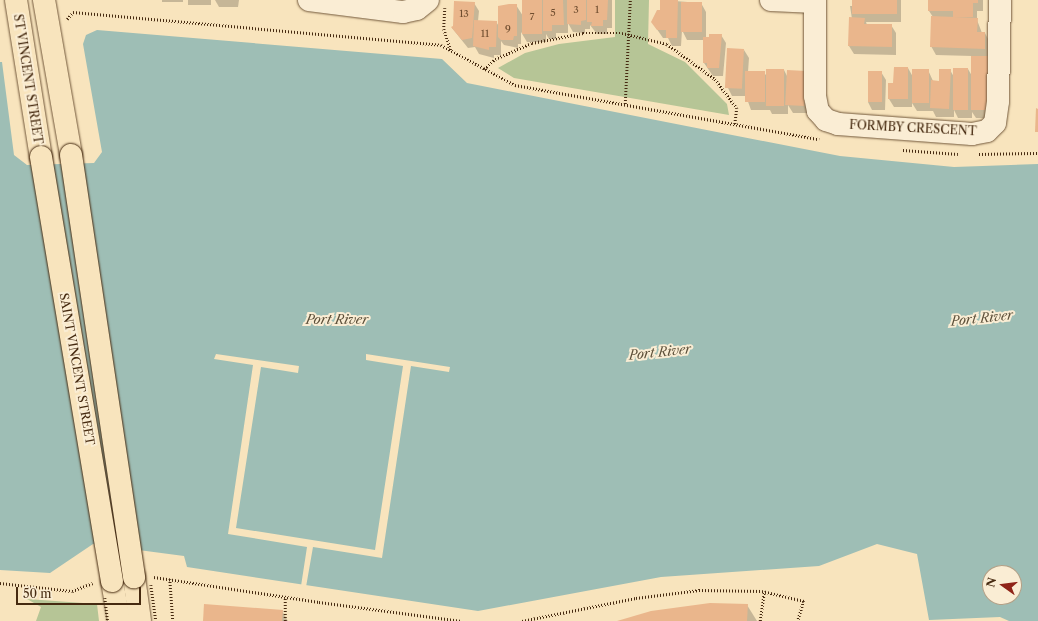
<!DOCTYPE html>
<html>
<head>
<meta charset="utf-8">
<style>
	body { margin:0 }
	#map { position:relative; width:1038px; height:621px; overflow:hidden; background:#f8e4bd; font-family:"Libre Caslon Text",serif }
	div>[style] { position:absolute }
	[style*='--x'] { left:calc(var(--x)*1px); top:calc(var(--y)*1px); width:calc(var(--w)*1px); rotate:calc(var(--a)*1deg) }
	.green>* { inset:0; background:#b6c596 }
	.water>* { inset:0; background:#9ebeb5 }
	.pier>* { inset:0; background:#f8e4bd }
	.shadow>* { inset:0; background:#0003; transform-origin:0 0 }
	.building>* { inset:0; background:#eab68c; transform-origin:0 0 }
	.path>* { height:2.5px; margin-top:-1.25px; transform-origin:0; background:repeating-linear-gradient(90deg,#462a10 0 1px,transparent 0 3px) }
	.roads { filter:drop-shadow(0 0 1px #72583b) drop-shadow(0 0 1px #72583b) }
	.minor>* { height:22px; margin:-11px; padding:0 11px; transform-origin:11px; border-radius:11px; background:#faedd4 }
	.major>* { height:22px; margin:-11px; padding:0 11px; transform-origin:11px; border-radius:11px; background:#f8e4bd }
	.path-bridge>* { height:2.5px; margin-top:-1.25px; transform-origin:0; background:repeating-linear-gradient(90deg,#462a10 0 1px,transparent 0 3px) }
	.bridges { filter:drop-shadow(0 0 1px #462a10) drop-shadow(0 0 1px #462a10) }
	.major-bridge>* { height:22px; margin:-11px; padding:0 11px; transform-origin:11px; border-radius:11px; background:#f8e4bd }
	span { translate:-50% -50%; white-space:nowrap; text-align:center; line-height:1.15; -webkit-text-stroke:4px #faedd4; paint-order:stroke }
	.number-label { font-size:10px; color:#6f4d2f }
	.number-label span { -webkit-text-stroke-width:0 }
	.street-label { font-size:12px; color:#462a10 }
	.water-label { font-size:13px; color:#5c4f39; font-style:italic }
	.north { position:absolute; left:982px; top:565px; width:40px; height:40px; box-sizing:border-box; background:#faedd4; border:1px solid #b29f86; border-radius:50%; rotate:284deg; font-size:11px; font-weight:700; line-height:16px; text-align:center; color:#462a10 }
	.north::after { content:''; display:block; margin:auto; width:14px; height:18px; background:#8f2418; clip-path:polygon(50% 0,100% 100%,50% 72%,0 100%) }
	.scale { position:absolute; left:16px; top:587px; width:125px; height:18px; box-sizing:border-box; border:2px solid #462a10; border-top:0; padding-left:5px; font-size:12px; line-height:14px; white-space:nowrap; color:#462a10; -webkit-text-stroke:3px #faedd4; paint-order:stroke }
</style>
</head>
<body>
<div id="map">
	<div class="green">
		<div style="clip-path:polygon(615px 0,649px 0,648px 44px,685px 62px,727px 104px,729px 115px,514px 78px,498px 68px,525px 53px,559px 44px,615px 37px)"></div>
		<div style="clip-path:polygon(27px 599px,97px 604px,99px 621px,36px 621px,41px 607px)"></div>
	</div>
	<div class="water">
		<div style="clip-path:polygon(evenodd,97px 30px,442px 59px,467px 83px,840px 156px,954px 167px,1038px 164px,1038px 621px,1009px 621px,1000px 617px,929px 620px,917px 554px,877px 544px,819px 566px,661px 577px,478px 611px,187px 567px,184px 556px,93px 544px,50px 573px,0 570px,0 62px,2px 62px,14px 155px,27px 165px,94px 163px,102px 152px,83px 44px,86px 35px,97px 30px,990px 573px,1014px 573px,1014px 597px,990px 597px,990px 573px)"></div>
	</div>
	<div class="pier">
		<div style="clip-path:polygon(216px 354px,299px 366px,298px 373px,261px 367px,236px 528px,375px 550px,403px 366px,366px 360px,366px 354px,450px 367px,449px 372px,411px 366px,382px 558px,313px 547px,306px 587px,301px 586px,307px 547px,228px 534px,253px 365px,214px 359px)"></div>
	</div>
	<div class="shadow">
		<div style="left:162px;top:0;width:21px;height:2px"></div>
		<div style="left:188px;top:0;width:23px;height:5px"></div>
		<div style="clip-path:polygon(215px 0,239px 0,238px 7px,219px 7px)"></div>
		<div style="clip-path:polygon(523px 0,612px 0,612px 28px,607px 28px,607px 34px,597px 34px,590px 25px,590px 29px,585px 29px,585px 33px,573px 32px,568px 23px,568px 33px,556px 33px,556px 39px,549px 39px,546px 34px,546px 42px,527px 42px,521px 32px,521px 44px,518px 44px,518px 48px,504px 45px,501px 41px,501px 55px,494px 55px,494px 58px,479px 54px,475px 47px,468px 48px,452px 28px,474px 3px,479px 11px,478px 21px,496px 22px,499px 26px,516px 5px,523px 16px)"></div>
		<div style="clip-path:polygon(661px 0,701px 3px,706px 12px,706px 38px,721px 35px,726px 43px,723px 76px,713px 76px,704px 63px,704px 40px,687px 40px,682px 30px,681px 46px,672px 46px,668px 38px,663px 38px,652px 22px,661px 11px)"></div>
		<div style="clip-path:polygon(853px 0,901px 0,901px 22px,866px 22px,867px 25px,891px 25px,896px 33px,896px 55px,854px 54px,849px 46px,852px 19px,850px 6px,853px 6px)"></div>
		<div style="clip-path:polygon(929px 0,983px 0,983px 11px,977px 11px,977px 20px,982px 33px,985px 33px,989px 41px,993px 118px,976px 118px,972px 112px,972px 118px,958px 118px,954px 110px,954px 117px,936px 117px,933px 111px,917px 111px,912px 103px,912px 107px,894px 107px,889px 99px,889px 84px,894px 84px,908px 68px,913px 77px,928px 70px,933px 81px,940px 82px,950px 70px,954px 77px,968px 69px,972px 76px,972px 56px,936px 55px,931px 46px,933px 17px,929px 11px)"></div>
		<div style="clip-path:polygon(744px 50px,749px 58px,748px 72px,764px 72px,767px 77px,784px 70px,788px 78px,788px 71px,810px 113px,793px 113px,788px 105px,788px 114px,772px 114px,770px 110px,751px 110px,746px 96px,732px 96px,728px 88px)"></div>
		<div style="clip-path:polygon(881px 72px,886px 80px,885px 110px,872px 110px,868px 102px)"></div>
		<div style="clip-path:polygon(747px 605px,757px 621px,619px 621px)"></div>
		<div style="clip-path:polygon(282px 611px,288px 621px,204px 621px)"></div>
	</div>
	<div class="building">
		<div style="left:522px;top:0;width:20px;height:34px"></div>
		<div style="clip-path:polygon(543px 0,563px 0,564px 25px,552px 25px,552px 31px,543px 31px)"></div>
		<div style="clip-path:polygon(567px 0,586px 0,586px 20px,581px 21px,581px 25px,567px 24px)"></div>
		<div style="clip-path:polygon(587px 0,608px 0,607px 20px,603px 20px,603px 26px,591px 26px,592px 22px,587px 22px)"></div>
		<div style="clip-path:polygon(660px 0,678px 0,677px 38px,666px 38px,666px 30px,657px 30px,651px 22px,657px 10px,660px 10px)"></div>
		<div style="left:852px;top:0;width:45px;height:14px"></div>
		<div style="clip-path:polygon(928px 0,978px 0,978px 3px,973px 3px,973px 17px,953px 17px,953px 11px,928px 11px)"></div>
		<div style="clip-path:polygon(454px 1px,475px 2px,472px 38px,462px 40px,451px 27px,453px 26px)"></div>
		<div style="left:681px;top:2px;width:21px;height:30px"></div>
		<div style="clip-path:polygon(509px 4px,517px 4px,517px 36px,514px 36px,513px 40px,501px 40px,498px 37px,498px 6px)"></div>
		<div style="clip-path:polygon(931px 16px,978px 18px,977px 32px,985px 32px,985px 49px,930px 47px)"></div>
		<div style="clip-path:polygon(849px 17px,865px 18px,864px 24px,892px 24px,892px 47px,848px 46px)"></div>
		<div style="clip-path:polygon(474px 20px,497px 21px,496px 47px,489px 47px,489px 50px,473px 46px)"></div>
		<div style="clip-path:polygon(709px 34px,722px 34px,719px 68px,707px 68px,707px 63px,703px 63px,703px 37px,709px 37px)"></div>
		<div style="left:727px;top:48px;width:17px;height:40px;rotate:3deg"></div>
		<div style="left:971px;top:56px;width:18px;height:54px"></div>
		<div style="clip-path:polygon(894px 67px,908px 67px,908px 99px,888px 99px,888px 83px,893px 83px)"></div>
		<div style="left:953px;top:68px;width:15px;height:42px"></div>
		<div style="left:766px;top:69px;width:18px;height:37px"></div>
		<div style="left:912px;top:69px;width:17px;height:34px"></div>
		<div style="clip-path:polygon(939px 69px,951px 69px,949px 109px,930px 108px,931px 80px,939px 81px)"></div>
		<div style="left:787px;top:70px;width:19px;height:35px;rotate:3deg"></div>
		<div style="left:745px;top:71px;width:20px;height:31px"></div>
		<div style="left:868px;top:71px;width:14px;height:31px"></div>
		<div style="clip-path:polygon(1036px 108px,1038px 109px,1038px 132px,1035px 132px)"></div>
		<div style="clip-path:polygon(710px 603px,748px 604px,747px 621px,617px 621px,651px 611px)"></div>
		<div style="clip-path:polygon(204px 604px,283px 610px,282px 621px,203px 621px)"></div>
	</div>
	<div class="path">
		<div style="--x:445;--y:8;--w:21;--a:93"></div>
		<div style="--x:444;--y:29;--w:22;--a:72"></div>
		<div style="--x:67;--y:19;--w:9;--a:-49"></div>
		<div style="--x:73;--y:12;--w:369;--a:5.1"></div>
		<div style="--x:441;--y:45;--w:84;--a:28.4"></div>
		<div style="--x:515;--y:85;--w:309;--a:10.1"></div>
		<div style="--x:484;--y:69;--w:15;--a:-42"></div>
		<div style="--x:495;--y:59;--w:40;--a:-23.4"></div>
		<div style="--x:532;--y:43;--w:52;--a:-11.1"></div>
		<div style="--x:583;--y:33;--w:39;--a:0"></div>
		<div style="--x:622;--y:33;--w:46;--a:13.7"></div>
		<div style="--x:667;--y:44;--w:59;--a:36.1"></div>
		<div style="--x:715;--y:79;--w:36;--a:53"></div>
		<div style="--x:737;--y:108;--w:16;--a:97"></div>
		<div style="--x:625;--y:104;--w:104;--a:-87.2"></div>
		<div style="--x:903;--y:150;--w:55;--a:4.2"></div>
		<div style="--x:979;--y:154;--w:59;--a:-1"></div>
		<div style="--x:154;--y:577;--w:167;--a:8.6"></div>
		<div style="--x:319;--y:602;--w:144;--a:7.6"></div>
		<div style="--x:170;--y:579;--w:42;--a:85.9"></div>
		<div style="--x:0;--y:583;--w:72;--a:6.3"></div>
		<div style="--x:72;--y:591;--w:22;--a:-21"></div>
		<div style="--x:285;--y:621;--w:23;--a:-90"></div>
		<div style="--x:522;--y:621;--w:116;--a:-11.4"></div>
		<div style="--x:636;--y:598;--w:64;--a:-7.2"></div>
		<div style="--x:699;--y:590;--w:63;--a:0.9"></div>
		<div style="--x:762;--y:591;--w:43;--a:13.4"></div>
		<div style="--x:804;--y:601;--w:21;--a:107"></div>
		<div style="--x:760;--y:621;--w:30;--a:-82"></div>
	</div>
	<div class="roads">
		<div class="minor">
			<div style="--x:309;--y:0;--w:95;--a:7.3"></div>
			<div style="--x:403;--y:12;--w:14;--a:-12"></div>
			<div style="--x:417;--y:9;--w:14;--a:-39"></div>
			<div style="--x:771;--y:0;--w:44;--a:2.6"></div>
			<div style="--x:815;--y:0;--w:96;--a:90"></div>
			<div style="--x:815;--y:96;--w:15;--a:79"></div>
			<div style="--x:818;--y:111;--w:12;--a:48"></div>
			<div style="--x:826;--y:120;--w:13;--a:18"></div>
			<div style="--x:838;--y:124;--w:134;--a:4.3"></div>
			<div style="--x:972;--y:134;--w:15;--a:-11"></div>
			<div style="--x:987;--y:131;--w:11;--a:-45"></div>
			<div style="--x:995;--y:123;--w:22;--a:-82"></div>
			<div style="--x:998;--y:101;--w:101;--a:-88.9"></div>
		</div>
		<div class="major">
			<div style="--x:16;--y:0;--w:159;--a:81"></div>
			<div style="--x:44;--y:0;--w:157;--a:80.1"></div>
			<div style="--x:134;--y:577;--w:44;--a:82.2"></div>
			<div style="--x:112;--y:581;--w:41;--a:80.1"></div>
		</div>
	</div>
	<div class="path-bridge">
		<div style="--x:151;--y:585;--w:36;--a:82"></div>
		<div style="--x:105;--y:598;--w:23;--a:83"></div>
	</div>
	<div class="bridges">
		<div class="major-bridge">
			<div style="--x:71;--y:155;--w:427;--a:81.5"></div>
			<div style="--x:41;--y:157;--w:430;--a:80.5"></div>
		</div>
	</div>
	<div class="number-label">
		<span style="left:576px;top:10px">3</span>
		<span style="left:597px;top:10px">1</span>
		<span style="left:553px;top:13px">5</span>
		<span style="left:464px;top:14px">13</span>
		<span style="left:532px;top:17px">7</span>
		<span style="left:508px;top:29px">9</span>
		<span style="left:485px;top:34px">11</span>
	</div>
	<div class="street-label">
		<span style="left:28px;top:79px;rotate:81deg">ST VINCENT STREET</span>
		<span style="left:913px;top:128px;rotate:3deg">FORMBY CRESCENT</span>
		<span style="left:77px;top:369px;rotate:80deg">SAINT VINCENT STREET</span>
	</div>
	<div class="water-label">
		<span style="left:982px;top:318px;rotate:-6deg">Port River</span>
		<span style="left:337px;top:319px">Port River</span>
		<span style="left:660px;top:352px;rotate:-6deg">Port River</span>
	</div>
	<div class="north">N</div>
	<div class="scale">50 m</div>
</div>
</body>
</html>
